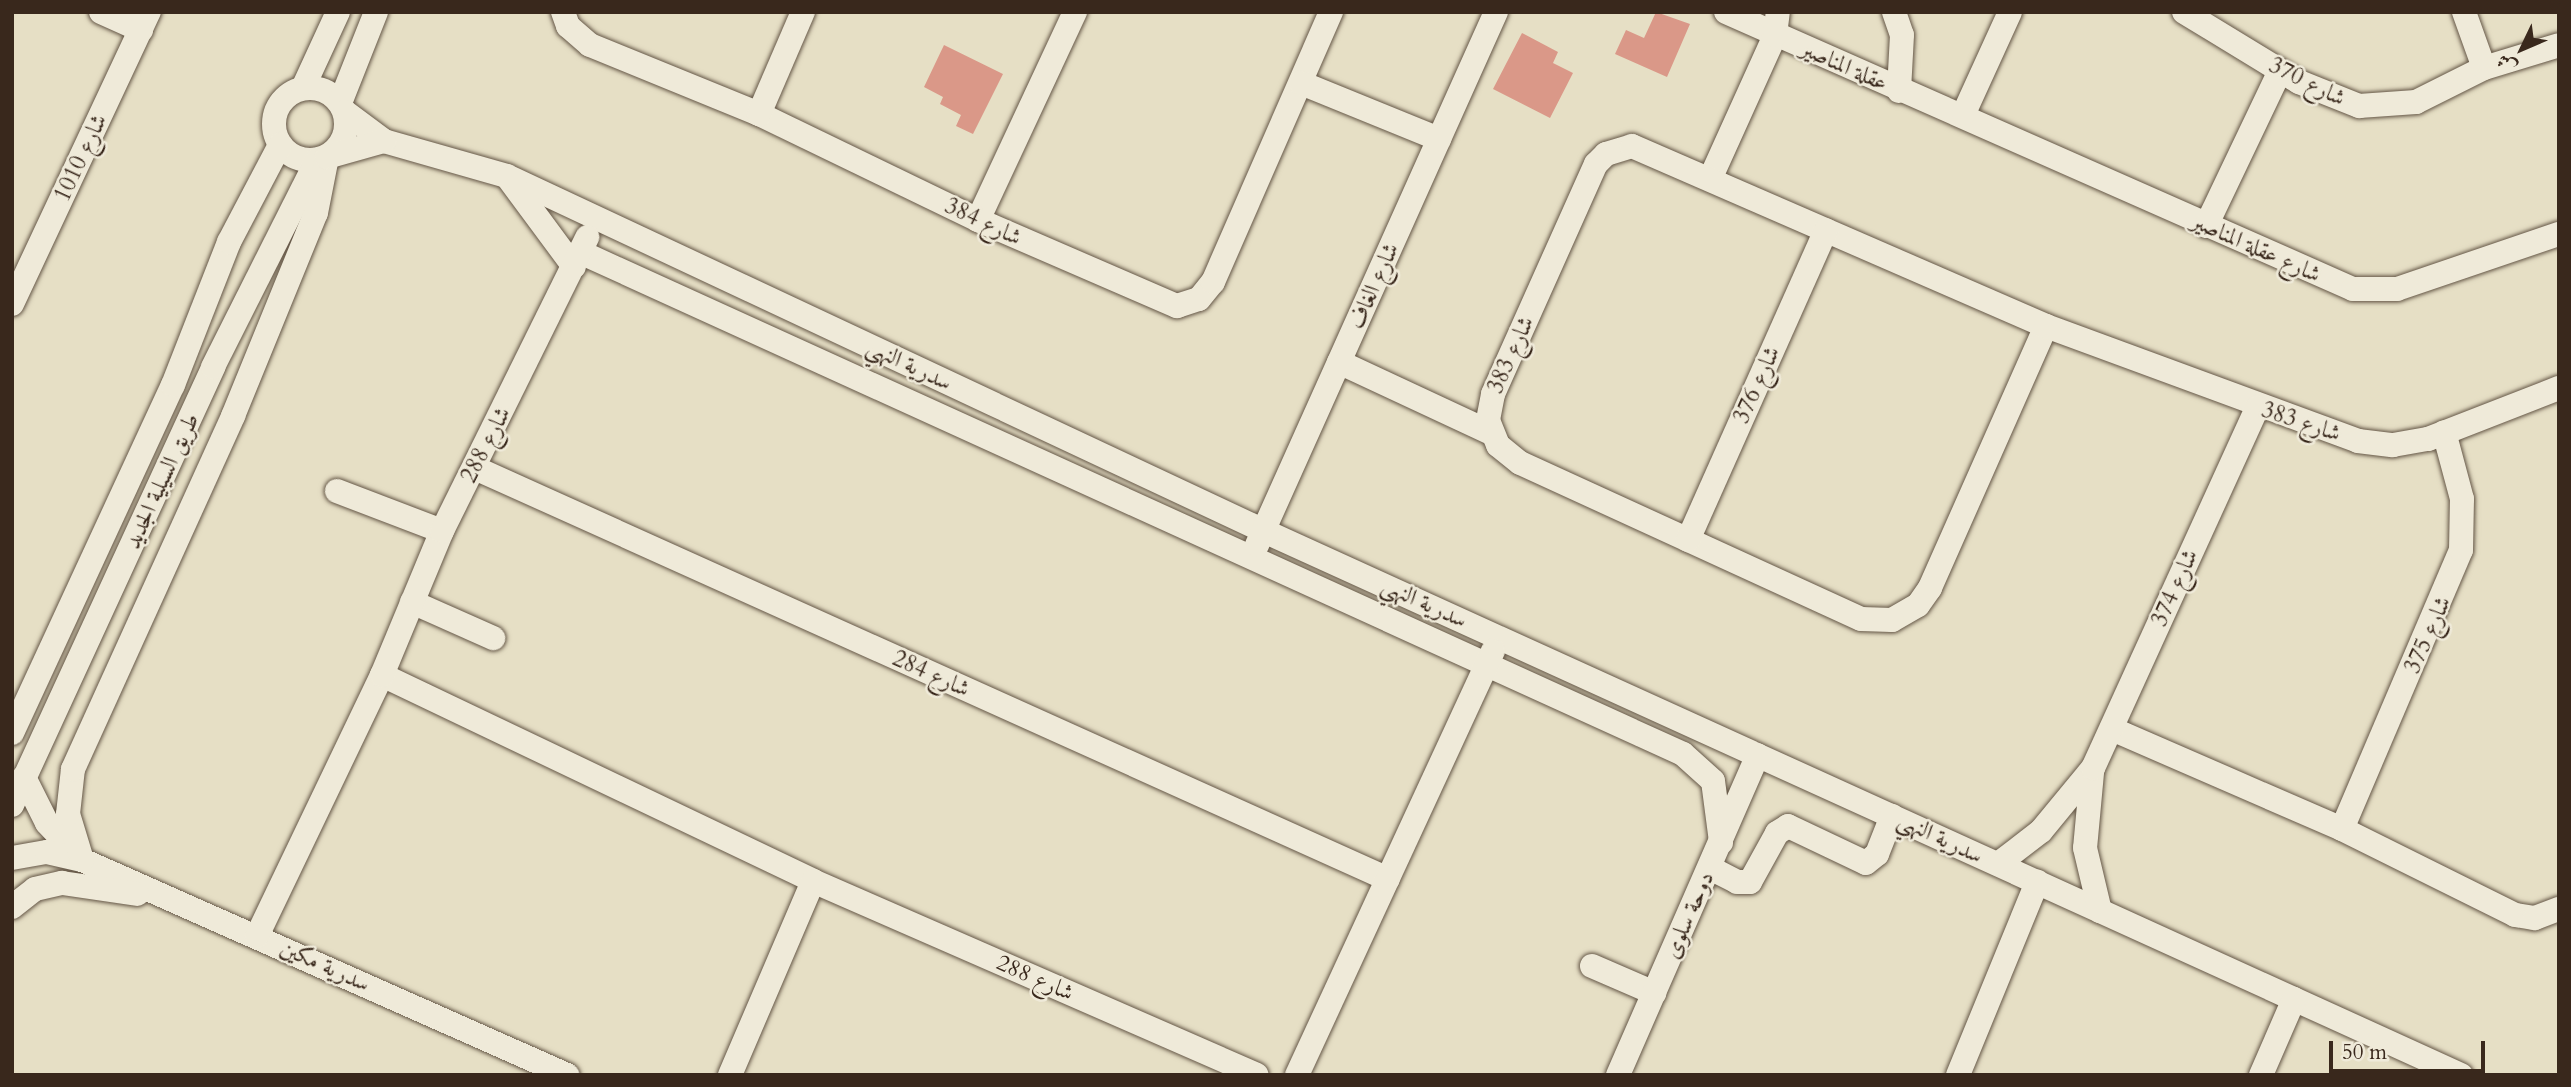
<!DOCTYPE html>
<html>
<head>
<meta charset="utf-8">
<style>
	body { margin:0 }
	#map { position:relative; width:2571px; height:1087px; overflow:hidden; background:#e6dfc5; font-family:Cardo,Amiri,serif }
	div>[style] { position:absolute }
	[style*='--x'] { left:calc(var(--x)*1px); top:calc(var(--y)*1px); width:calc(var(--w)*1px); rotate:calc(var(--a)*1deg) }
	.building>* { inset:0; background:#da9888 }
	.roads { filter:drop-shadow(0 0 2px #645646) drop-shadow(0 0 2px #645646) }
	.minor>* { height:24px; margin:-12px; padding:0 12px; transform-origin:12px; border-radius:12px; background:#efead9 }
	.minor>.ring { margin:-12px; padding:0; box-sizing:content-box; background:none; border:24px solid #efead9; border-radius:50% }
	span { translate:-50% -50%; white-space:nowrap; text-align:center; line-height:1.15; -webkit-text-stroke:5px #efead9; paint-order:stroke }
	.street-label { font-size:23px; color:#39281c }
	.frame { position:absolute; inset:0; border:14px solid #39281c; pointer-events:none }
	.north { position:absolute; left:2487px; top:14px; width:70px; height:70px; -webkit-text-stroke:5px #efead9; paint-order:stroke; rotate:226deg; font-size:19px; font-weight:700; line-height:28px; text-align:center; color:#39281c }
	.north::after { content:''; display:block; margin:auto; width:24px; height:32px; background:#39281c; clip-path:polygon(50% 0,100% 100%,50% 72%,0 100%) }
	.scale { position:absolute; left:2329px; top:1041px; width:156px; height:32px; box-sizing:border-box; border:4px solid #39281c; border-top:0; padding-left:9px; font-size:21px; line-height:24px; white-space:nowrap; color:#39281c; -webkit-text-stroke:5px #efead9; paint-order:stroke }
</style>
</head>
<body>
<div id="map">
	<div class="building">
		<div style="clip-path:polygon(1656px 12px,1690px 24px,1667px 77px,1615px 54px,1626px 30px,1644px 38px)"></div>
		<div style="clip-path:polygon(1522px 33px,1558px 52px,1553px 63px,1573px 73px,1550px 118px,1493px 89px)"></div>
		<div style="clip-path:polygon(944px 45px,1003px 74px,973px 134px,956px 126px,961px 115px,940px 104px,943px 97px,924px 87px)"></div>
	</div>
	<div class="roads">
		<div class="minor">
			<div style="--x:101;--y:12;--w:44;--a:24.2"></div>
			<div style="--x:563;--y:12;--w:15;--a:70"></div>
			<div style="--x:568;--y:26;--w:29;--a:41"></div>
			<div style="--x:590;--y:45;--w:183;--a:22.2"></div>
			<div style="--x:759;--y:114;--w:243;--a:25.8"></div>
			<div style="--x:978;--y:220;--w:217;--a:23.4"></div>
			<div style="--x:1177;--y:306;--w:23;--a:-18"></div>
			<div style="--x:1199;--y:299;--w:22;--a:-51"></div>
			<div style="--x:1213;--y:282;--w:295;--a:-66.4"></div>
			<div style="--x:1726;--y:12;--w:685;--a:23.84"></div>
			<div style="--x:2353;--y:289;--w:44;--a:0"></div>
			<div style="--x:2397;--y:289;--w:171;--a:-18.8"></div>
			<div style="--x:1894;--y:12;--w:24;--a:71"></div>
			<div style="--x:1902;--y:35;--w:56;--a:93.1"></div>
			<div style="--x:2184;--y:12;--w:135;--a:31.3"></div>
			<div style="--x:2299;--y:82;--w:65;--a:21.8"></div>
			<div style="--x:2359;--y:106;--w:57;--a:-4"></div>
			<div style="--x:2416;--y:102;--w:76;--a:-26.6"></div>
			<div style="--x:2484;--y:68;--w:78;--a:-17"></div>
			<div style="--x:2464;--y:12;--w:59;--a:70.3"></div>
			<div style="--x:1301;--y:83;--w:149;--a:22.1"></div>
			<div class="ring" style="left:274px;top:88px;width:48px;height:48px"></div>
			<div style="--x:303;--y:88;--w:84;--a:-65.3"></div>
			<div style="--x:340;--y:103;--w:98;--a:-68.4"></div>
			<div style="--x:345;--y:112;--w:49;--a:36.6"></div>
			<div style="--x:384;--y:141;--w:128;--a:15.9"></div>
			<div style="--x:507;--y:176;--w:836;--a:25.12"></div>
			<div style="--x:1264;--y:531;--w:1315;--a:24.44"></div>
			<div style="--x:1964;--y:113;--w:111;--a:-65.5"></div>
			<div style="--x:759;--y:114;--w:111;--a:-66.7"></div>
			<div style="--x:1711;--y:177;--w:156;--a:-65.7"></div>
			<div style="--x:1775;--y:35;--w:23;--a:-83"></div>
			<div style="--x:509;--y:179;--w:109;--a:53.5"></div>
			<div style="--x:978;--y:220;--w:230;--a:-65"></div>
			<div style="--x:2206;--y:226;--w:172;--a:-64.5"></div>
			<div style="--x:580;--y:252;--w:1212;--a:24.47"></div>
			<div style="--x:1683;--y:754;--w:40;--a:42"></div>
			<div style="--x:1713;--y:781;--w:62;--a:82.5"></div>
			<div style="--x:12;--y:304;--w:323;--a:-64.9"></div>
			<div style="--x:2046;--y:326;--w:287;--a:113.9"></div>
			<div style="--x:1930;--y:588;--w:21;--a:125"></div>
			<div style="--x:1918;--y:605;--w:30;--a:150"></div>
			<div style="--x:1892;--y:620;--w:31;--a:-178"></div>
			<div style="--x:1861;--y:619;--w:375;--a:-155.4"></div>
			<div style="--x:1520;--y:463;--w:28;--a:-141"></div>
			<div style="--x:1498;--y:445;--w:27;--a:-112"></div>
			<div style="--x:1488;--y:420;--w:26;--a:-79"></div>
			<div style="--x:1493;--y:394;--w:252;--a:-65.9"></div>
			<div style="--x:1596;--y:164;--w:14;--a:-45"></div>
			<div style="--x:1606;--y:154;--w:27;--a:-17"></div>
			<div style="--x:1632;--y:146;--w:451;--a:23.5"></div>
			<div style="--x:2046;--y:326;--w:333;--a:20.2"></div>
			<div style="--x:2358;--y:441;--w:35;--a:7"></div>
			<div style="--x:2393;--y:445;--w:36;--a:-10"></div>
			<div style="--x:2428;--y:439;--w:141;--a:-21.3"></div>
			<div style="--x:1339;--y:362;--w:168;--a:25"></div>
			<div style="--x:475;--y:468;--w:1001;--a:24.24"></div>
			<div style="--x:337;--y:491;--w:112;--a:20.9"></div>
			<div style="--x:1688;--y:540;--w:339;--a:-66"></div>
			<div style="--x:1257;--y:545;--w:584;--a:-65.85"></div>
			<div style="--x:412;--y:602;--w:89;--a:24"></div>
			<div style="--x:382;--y:675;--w:478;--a:25.5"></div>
			<div style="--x:813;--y:881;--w:484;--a:23.6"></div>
			<div style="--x:2112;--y:729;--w:251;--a:23.5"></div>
			<div style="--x:2342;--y:829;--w:193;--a:26.4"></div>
			<div style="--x:2515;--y:915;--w:20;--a:9"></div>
			<div style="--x:2535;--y:918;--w:26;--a:-21"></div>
			<div style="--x:12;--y:733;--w:383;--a:-65.2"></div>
			<div style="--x:173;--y:385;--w:154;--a:-68.6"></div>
			<div style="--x:229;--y:242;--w:110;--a:-62.3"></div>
			<div style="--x:2092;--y:773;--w:75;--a:95.3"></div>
			<div style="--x:2085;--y:848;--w:65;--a:76.6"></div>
			<div style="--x:24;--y:777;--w:51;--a:63.4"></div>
			<div style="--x:47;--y:823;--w:47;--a:46.7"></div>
			<div style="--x:12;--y:805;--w:482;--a:-65.3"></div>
			<div style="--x:213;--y:367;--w:232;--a:-63.3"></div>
			<div style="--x:2342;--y:829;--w:303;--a:-66.9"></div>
			<div style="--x:2461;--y:550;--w:51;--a:-88.9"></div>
			<div style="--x:2462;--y:499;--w:69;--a:-105"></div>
			<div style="--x:12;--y:858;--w:36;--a:-10"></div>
			<div style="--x:47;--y:852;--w:36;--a:13"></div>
			<div style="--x:82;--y:860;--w:531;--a:23.91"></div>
			<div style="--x:82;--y:860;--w:48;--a:-106.9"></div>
			<div style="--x:68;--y:814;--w:45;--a:-83.7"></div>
			<div style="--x:73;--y:769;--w:388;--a:-65.6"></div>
			<div style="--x:233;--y:416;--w:219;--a:-67.8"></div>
			<div style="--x:316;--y:213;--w:57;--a:-78.9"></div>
			<div style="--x:327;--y:157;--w:59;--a:-15.7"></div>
			<div style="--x:1998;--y:864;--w:54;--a:-37.5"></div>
			<div style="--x:2041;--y:831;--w:82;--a:-50.5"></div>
			<div style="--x:2093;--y:768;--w:396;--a:-65.5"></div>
			<div style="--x:1710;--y:868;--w:30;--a:27"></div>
			<div style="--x:1737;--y:882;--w:13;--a:0"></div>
			<div style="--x:1750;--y:882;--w:56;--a:-61.1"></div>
			<div style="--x:1777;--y:833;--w:13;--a:-32"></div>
			<div style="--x:1788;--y:826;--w:86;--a:25.4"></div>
			<div style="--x:1866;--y:863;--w:14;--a:-39"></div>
			<div style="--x:1877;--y:854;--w:41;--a:-68.5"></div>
			<div style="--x:12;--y:907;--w:29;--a:-38"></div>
			<div style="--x:35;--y:889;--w:28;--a:-13"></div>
			<div style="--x:62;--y:883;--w:76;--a:8.3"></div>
			<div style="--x:257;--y:936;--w:289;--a:-64.4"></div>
			<div style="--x:382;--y:675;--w:156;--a:-67.4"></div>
			<div style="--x:442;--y:531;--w:328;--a:-63.7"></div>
			<div style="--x:1592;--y:966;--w:68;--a:23.5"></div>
			<div style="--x:730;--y:1075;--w:211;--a:-66.8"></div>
			<div style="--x:1297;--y:1075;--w:467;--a:-65.2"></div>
			<div style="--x:1618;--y:1075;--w:349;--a:-66.4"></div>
			<div style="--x:1958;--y:1075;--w:209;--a:-67.7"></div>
			<div style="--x:2261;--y:1075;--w:83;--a:-66.5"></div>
		</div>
	</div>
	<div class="street-label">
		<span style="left:1844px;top:66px;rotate:24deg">عقلة المناصير</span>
		<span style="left:2307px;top:82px;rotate:26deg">شارع 370</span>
		<span style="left:81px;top:158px;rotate:-65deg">شارع 1010</span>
		<span style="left:983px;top:222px;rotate:25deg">شارع 384</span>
		<span style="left:2256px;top:248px;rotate:24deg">شارع عقلة المناصير</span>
		<span style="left:1374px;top:286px;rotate:-66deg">شارع الغاف</span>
		<span style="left:1511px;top:355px;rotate:-66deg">شارع 383</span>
		<span style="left:909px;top:365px;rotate:25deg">سدرية النهي</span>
		<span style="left:1757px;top:385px;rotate:-66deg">شارع 376</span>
		<span style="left:2301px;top:422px;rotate:18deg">شارع 383</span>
		<span style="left:486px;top:445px;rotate:-63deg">شارع 288</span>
		<span style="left:162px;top:481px;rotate:-65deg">طريق السيلية الجديد</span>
		<span style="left:2175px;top:588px;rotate:-66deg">شارع 374</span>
		<span style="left:1424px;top:603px;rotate:24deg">سدرية النهي</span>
		<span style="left:2428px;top:635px;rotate:-66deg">شارع 375</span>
		<span style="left:931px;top:674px;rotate:24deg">شارع 284</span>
		<span style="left:1940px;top:838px;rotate:25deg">سدرية النهي</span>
		<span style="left:1689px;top:915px;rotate:-66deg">دوحة سلوى</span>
		<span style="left:325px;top:966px;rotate:24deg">سدرية مكين</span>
		<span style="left:1035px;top:978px;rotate:24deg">شارع 288</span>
	</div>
	<div class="frame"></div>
	<div class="north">ش</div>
	<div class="scale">50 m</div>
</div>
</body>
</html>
